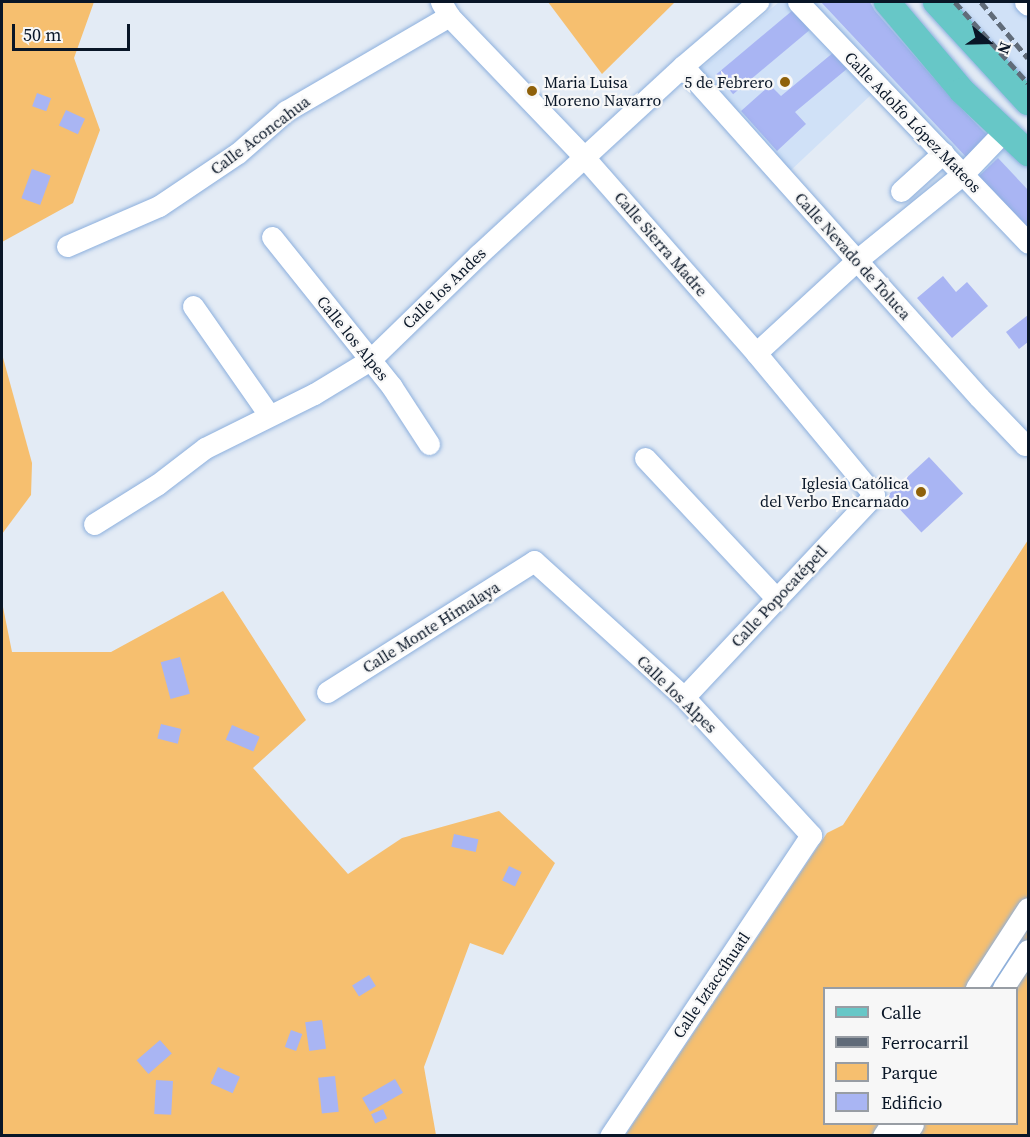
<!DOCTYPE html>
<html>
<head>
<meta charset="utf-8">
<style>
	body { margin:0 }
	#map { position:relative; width:1030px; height:1137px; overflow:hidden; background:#e3ebf5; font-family:"Source Serif 4",serif }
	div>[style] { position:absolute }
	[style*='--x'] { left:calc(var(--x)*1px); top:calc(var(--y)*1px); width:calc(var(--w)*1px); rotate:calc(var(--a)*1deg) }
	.built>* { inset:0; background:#d0e1f7 }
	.green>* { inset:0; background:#f6bf6f }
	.building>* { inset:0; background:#a9b5f3; transform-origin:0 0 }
	.roads { filter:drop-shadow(0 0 2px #8cafdd) drop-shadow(0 0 2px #8cafdd) }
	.minor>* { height:21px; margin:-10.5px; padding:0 10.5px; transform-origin:10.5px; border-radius:10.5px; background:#fff }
	.major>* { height:26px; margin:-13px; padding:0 13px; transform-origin:13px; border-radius:13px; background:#67c7c7 }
	.rail>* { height:4.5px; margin-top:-2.25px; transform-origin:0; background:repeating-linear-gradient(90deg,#606b79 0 9px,transparent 0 13.5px) }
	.dots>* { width:16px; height:16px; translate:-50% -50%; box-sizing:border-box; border:3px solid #f7f7f7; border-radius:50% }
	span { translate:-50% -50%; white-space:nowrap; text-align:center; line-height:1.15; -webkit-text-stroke:4.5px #f7f7f7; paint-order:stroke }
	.poi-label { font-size:16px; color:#091627 }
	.left { translate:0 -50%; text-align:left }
	.right { translate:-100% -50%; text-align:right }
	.street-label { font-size:16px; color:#091627 }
	.frame { position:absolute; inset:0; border:3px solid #091627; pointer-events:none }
	.legend { position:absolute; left:823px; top:987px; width:195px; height:138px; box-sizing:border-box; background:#f7f7f7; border:2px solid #989da4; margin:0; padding:8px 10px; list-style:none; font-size:18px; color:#091627 }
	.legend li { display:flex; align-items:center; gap:12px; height:30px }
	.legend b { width:30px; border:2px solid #989da4 }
	.north { position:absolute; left:958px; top:12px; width:60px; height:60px; -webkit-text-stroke:4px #f7f7f7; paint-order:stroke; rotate:110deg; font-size:16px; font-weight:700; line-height:24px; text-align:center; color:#091627 }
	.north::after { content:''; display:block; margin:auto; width:21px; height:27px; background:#091627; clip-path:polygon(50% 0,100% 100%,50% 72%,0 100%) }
	.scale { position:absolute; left:12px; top:24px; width:118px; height:27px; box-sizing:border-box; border:3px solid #091627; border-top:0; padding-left:8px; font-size:18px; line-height:21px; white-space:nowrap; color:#091627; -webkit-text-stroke:4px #f7f7f7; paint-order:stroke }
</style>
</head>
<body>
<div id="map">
	<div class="built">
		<div style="clip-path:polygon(779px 2px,790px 2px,874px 92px,789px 172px,697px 72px)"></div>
		<div style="clip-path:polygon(809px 2px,879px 2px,1028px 164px,1028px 234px)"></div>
		<div style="clip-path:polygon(951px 2px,1028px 2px,1028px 90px)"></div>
	</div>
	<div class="green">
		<div style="clip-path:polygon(2px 2px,94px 2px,74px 58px,100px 130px,73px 203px,2px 242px)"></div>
		<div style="clip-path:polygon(548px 2px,675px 2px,602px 74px)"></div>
		<div style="clip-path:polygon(2px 354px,32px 463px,31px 495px,2px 534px)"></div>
		<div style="clip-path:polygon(evenodd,1028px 540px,1028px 1135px,625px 1136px,827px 833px,843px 825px,1028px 540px,824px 988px,1016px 988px,1016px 1124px,824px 1124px,824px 988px)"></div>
		<div style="clip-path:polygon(223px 591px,306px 720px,253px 768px,348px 874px,402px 838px,499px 811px,555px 863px,503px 955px,470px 943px,424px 1067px,436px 1135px,2px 1135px,2px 602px,12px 652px,111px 652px)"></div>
	</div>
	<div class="building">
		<div style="clip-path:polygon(821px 2px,870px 2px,875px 11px,952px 99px,989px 137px,968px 159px)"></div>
		<div style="left:793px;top:10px;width:26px;height:100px;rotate:50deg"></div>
		<div style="clip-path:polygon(834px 52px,848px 68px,795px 112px,806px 124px,777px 151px,741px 111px,770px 85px,781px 96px)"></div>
		<div style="left:37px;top:93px;width:15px;height:14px;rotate:20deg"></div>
		<div style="left:66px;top:110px;width:21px;height:17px;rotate:25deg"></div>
		<div style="clip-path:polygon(998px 158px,1028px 190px,1028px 229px,978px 177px)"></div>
		<div style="left:32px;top:169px;width:20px;height:31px;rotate:20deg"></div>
		<div style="clip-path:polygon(943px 276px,956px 292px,967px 282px,988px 306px,952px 338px,917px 298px)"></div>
		<div style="clip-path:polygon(1028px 315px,1028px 342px,1019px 349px,1006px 332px)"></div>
		<div style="left:929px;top:457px;width:50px;height:57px;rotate:47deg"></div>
		<div style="left:180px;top:657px;width:38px;height:20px;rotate:75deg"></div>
		<div style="left:161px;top:724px;width:21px;height:15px;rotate:14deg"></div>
		<div style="left:232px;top:725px;width:30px;height:16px;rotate:23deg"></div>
		<div style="left:454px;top:834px;width:25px;height:13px;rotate:12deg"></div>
		<div style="left:509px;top:866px;width:14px;height:16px;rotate:25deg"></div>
		<div style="left:369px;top:975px;width:13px;height:20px;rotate:58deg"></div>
		<div style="left:322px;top:1020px;width:29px;height:17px;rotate:82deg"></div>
		<div style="left:291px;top:1030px;width:12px;height:18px;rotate:20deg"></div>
		<div style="left:160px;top:1040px;width:18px;height:31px;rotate:49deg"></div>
		<div style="left:218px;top:1067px;width:24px;height:18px;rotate:24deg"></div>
		<div style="left:335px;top:1076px;width:36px;height:17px;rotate:84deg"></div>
		<div style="left:395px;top:1079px;width:16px;height:38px;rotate:60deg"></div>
		<div style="left:156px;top:1080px;width:17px;height:34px;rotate:3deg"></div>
		<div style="left:383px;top:1109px;width:10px;height:13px;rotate:66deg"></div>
	</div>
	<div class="roads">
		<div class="minor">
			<div style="--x:441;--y:2;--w:16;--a:60"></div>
			<div style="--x:449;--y:16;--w:195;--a:46.2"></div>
			<div style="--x:584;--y:157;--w:261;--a:48.7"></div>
			<div style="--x:756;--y:353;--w:185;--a:50.3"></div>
			<div style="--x:874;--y:495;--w:277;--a:133.2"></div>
			<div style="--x:798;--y:2;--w:333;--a:46.3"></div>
			<div style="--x:1025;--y:2;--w:4;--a:45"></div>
			<div style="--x:683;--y:66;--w:444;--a:48.2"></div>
			<div style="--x:979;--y:397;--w:66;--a:46.2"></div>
			<div style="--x:1025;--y:445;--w:4;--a:-45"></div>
			<div style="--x:901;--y:191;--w:57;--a:-42.1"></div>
			<div style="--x:272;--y:237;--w:192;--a:51.3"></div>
			<div style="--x:392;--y:387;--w:68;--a:57"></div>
			<div style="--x:67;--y:246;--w:100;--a:-23.5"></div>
			<div style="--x:159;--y:206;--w:95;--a:-33.9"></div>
			<div style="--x:238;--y:153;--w:64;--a:-41.2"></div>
			<div style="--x:286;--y:111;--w:189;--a:-30.2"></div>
			<div style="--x:193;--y:306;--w:133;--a:55.1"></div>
			<div style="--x:756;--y:353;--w:137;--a:-42.6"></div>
			<div style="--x:857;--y:260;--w:136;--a:-39.1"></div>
			<div style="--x:963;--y:174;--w:61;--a:-46.3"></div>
			<div style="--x:645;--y:458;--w:193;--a:46.9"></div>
			<div style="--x:94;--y:524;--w:75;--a:-32"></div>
			<div style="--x:158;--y:484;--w:59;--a:-37.5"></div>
			<div style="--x:205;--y:448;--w:122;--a:-26.4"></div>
			<div style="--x:314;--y:394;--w:66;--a:-31.3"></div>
			<div style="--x:370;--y:360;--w:151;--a:-44.2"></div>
			<div style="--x:478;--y:255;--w:279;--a:-42.7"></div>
			<div style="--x:683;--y:66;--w:99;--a:-40.5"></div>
			<div style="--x:327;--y:692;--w:245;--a:-32.3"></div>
			<div style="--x:534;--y:561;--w:202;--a:42.2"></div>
			<div style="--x:684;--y:697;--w:188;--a:47.4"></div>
			<div style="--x:811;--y:835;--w:362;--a:123.7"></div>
			<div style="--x:976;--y:988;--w:95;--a:-57"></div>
			<div style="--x:1003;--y:988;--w:45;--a:-56.7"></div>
			<div style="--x:883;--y:1136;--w:14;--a:-56"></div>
			<div style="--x:905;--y:1136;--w:14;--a:-56"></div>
		</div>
		<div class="major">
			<div style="--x:887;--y:2;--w:116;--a:49.9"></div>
			<div style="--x:962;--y:91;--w:91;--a:43.2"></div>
			<div style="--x:936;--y:2;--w:136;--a:47.4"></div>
		</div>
	</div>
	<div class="rail">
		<div style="--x:955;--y:2;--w:109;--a:48"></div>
		<div style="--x:981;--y:2;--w:73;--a:50"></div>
	</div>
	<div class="dots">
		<div style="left:785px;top:82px;background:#8f610a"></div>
		<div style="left:532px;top:91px;background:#8f610a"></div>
		<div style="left:921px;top:492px;background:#8f610a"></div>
	</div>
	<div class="poi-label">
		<span class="left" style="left:544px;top:91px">Maria Luisa<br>Moreno Navarro</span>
		<span class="right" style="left:773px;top:82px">5 de Febrero</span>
		<span class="right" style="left:909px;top:492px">Iglesia Católica<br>del Verbo Encarnado</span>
	</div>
	<div class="street-label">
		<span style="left:913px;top:122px;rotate:46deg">Calle Adolfo López Mateos</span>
		<span style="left:260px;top:135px;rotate:-37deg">Calle Aconcahua</span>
		<span style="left:661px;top:244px;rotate:49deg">Calle Sierra Madre</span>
		<span style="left:853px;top:256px;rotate:48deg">Calle Nevado de Toluca</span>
		<span style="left:444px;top:288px;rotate:-44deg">Calle los Andes</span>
		<span style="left:353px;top:338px;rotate:51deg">Calle los Alpes</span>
		<span style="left:779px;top:596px;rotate:-47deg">Calle Popocatépetl</span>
		<span style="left:431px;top:627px;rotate:-32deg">Calle Monte Himalaya</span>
		<span style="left:677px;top:694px;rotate:44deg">Calle los Alpes</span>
		<span style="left:711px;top:985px;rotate:-56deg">Calle Iztaccíhuatl</span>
	</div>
	<div class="frame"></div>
	<ul class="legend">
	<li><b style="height:8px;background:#67c7c7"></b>Calle</li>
	<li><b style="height:8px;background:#606b79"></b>Ferrocarril</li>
	<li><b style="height:16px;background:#f6bf6f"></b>Parque</li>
	<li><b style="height:16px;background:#a9b5f3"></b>Edificio</li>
	</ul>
	<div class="north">N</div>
	<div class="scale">50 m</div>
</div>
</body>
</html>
